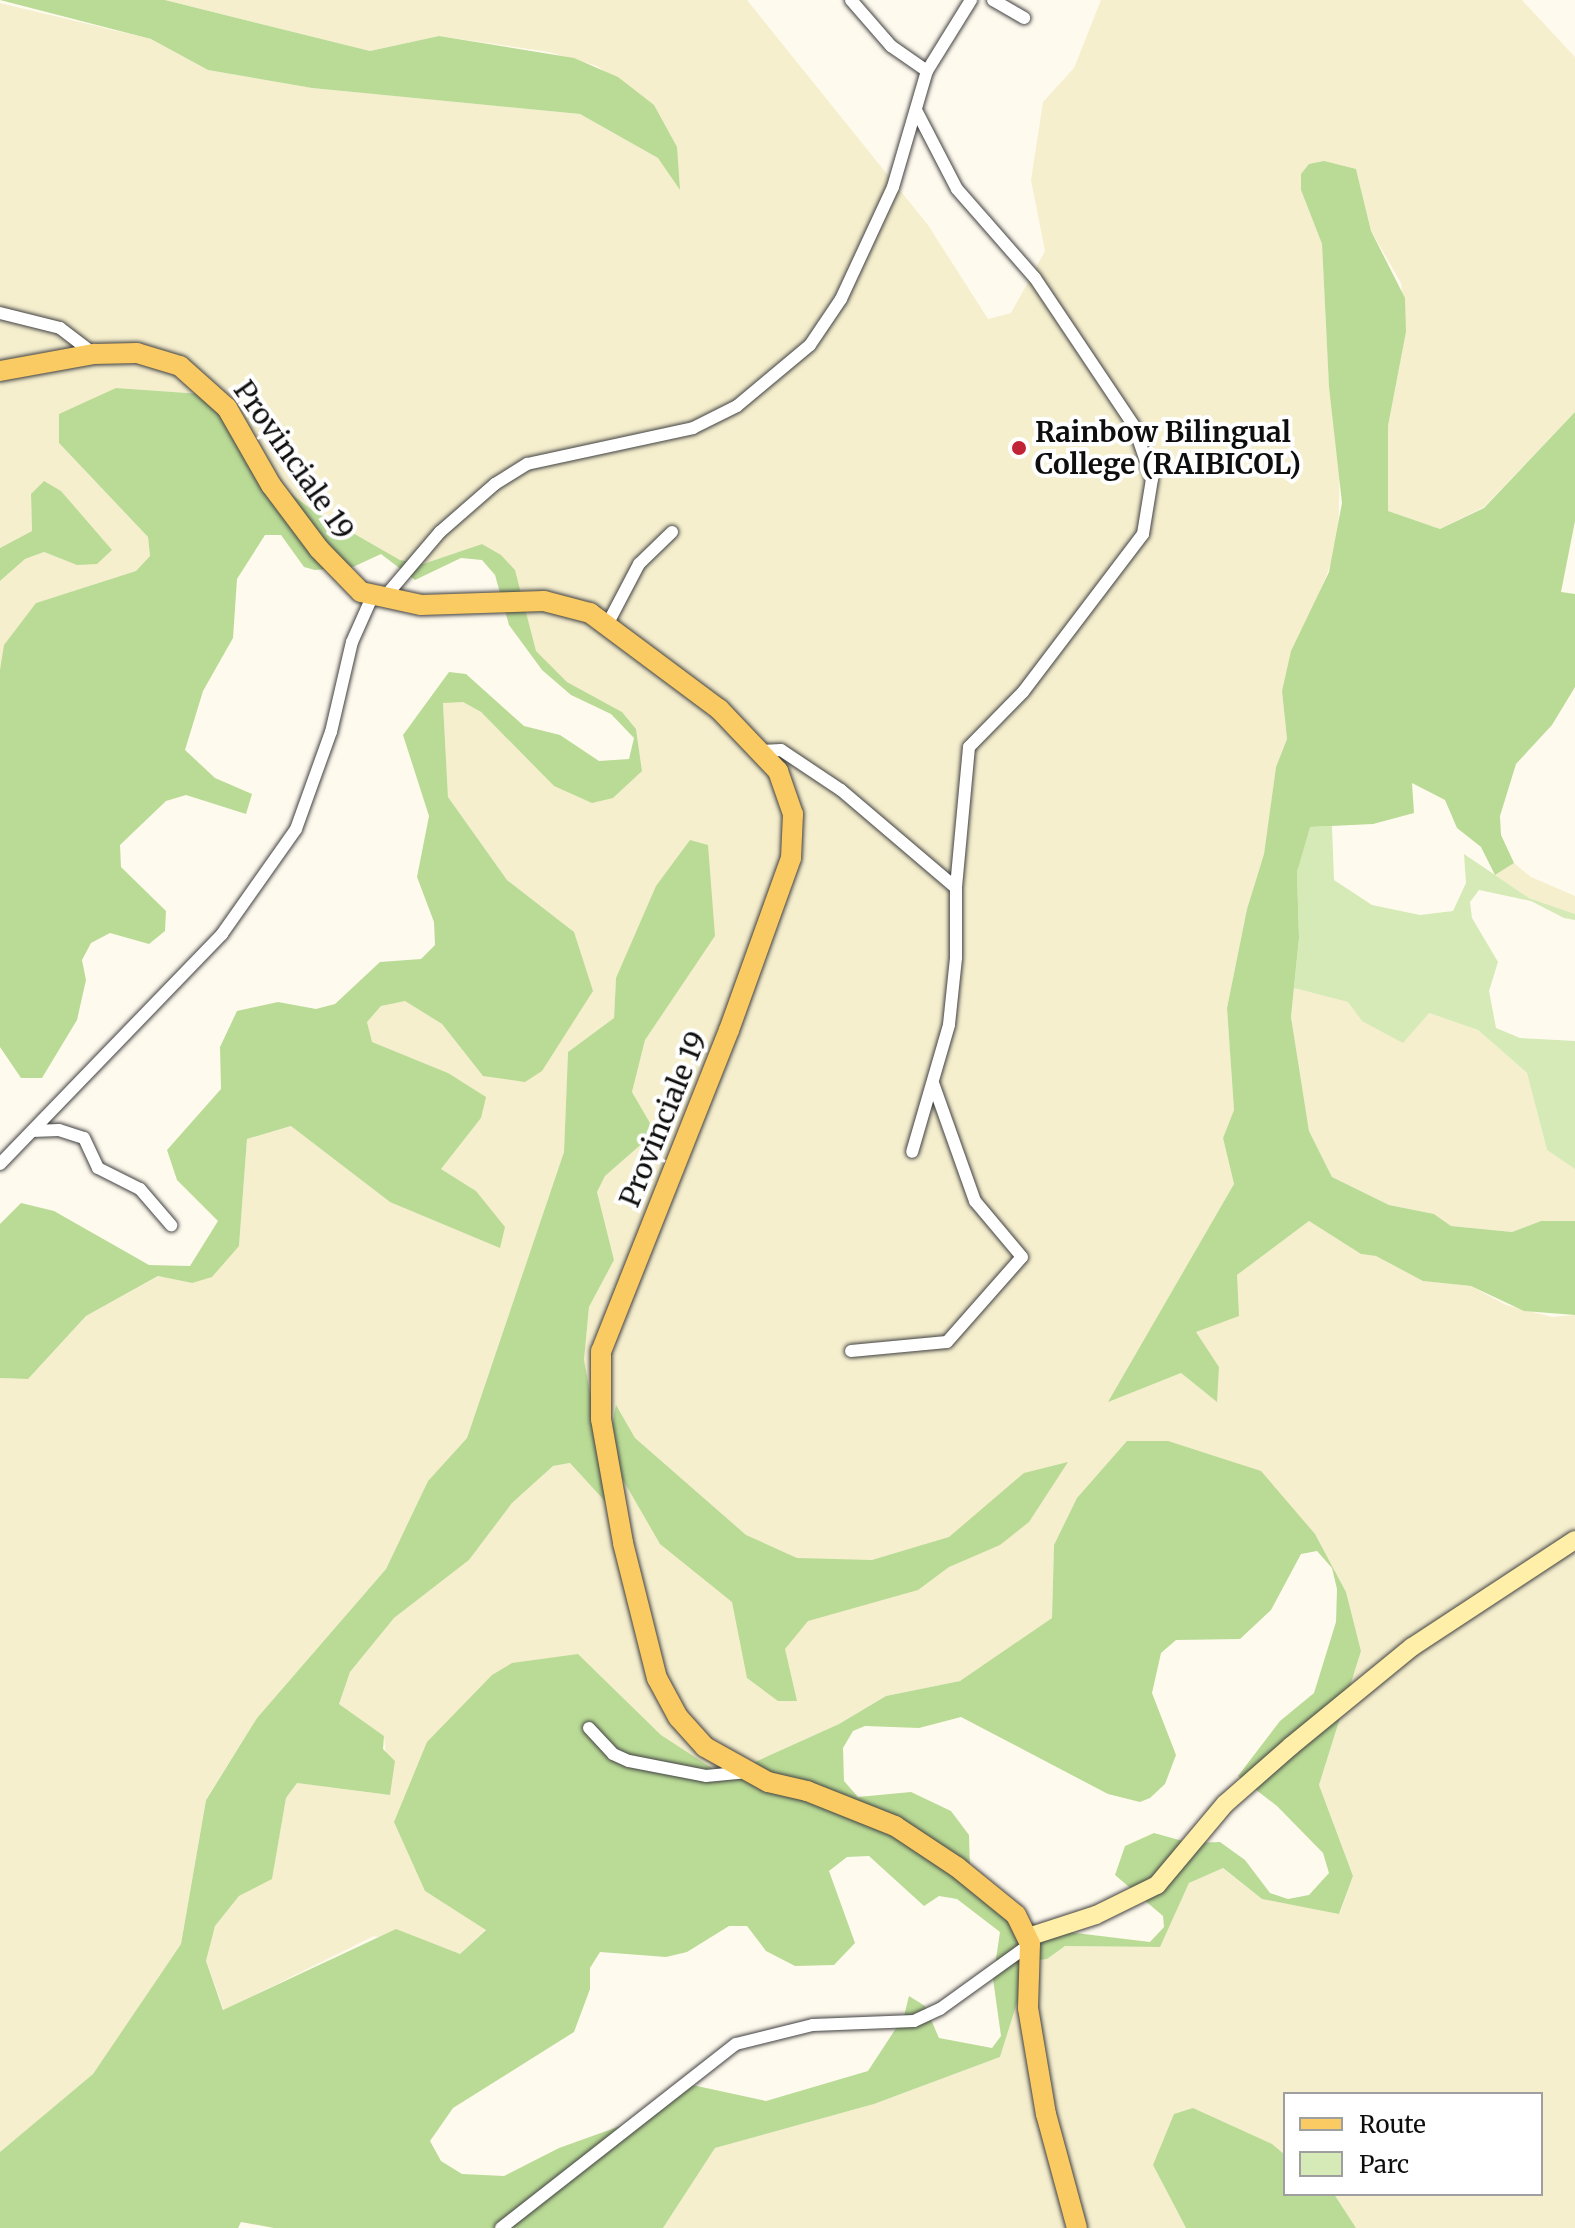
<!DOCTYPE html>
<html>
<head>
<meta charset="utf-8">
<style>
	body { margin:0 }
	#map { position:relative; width:1575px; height:2228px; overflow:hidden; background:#fffaee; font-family:Merriweather,serif }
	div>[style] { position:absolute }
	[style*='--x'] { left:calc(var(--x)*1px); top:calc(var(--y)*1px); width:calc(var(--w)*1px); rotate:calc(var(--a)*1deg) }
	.farmland>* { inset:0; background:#f5efce }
	.green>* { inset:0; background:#d5eab7 }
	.forest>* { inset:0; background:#badb96 }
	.roads { filter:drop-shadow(0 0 2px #414141) drop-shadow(0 0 2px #414141) }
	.street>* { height:12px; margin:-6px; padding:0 6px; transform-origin:6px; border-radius:6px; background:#fff }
	.secondary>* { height:18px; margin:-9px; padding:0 9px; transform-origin:9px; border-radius:9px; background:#ffefa9 }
	.primary>* { height:20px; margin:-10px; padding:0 10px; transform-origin:10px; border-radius:10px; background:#faca63 }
	.dots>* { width:22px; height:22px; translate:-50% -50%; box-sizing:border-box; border:4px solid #fff; border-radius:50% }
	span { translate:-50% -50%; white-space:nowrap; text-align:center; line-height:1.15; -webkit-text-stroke:8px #fff; paint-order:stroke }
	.poi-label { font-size:28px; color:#0e0e0e; font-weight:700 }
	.left { translate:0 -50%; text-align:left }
	.street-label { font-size:28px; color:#0e0e0e }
	.legend { position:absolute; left:1283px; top:2092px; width:260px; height:104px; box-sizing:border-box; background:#fff; border:2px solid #9f9f9f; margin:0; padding:10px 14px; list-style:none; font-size:24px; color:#0e0e0e }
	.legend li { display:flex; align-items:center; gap:16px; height:40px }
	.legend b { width:40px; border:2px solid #9f9f9f }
</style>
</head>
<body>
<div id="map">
	<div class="farmland">
		<div style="clip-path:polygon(165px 0,747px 0,928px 225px,988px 319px,1011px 313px,1045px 251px,1031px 180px,1043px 102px,1074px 68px,1101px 0,1522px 0,1575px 57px,1575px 412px,1484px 507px,1440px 529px,1387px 511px,1388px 426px,1406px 332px,1401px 283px,1371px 231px,1356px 169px,1301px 190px,1322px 244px,1329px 387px,1340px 460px,1338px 545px,1282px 691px,1287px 739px,1276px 767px,1264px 854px,1247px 909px,1227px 1008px,1234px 1110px,1223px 1138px,1234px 1184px,1109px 1401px,1181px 1373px,1216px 1401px,1219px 1367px,1195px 1332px,1237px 1275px,1309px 1221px,1361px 1254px,1376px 1256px,1423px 1281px,1471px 1286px,1506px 1305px,1552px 1317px,1575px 1315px,1575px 2228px,1356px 2228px,1334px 2194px,1541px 2194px,1541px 2094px,1285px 2094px,1285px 2155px,1193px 2108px,1153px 2165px,1186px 2228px,663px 2228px,715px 2148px,874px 2104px,1000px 2057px,1030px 1960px,1047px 1959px,1065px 1946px,1159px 1947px,1189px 1883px,1222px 1868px,1262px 1899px,1340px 1913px,1353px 1876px,1319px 1785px,1361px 1651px,1346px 1592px,1315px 1534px,1054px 1545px,1052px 1618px,993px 1661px,960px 1681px,886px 1696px,839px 1724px,724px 1776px,661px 1735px,578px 1654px,425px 1891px,486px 1929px,460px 1954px,374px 1936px,224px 2010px,206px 1961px,215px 1926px,239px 1896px,272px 1878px,286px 1798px,297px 1783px,390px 1795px,384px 1736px,339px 1704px,350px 1672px,394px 1618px,469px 1560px,512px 1503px,553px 1466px,570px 1463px,610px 1507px,584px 1360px,589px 1307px,614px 1260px,597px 1192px,605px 1176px,645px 1141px,650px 1123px,632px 1092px,645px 1039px,715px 936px,616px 978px,614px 1018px,568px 1052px,564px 1152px,467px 1438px,428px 1481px,386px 1569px,257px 1718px,206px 1799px,181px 1944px,93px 2074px,0 2152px,0 1378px,28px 1379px,86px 1316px,159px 1276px,192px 1283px,239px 1246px,247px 1139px,292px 1126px,390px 1202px,476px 1191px,441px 1169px,481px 1118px,448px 1073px,371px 1042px,367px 1022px,381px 1006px,404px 1000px,442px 1024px,483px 1076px,574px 932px,507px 880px,448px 797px,443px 702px,463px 702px,481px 712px,554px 786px,613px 798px,642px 770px,636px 729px,622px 712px,567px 682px,535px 651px,515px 570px,482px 544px,423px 564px,400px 560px,311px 509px,264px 473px,216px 395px,116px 388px,59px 443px,148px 537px,150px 556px,136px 571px,36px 603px,0 670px,0 581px,25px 559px,44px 552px,77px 565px,31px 494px,32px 531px,0 548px,0 3px,151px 39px,208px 70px,312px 88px,580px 114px,658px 158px,654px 105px,597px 66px,549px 52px,439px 36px,370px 51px)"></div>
		<div style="clip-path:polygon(1514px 863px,1531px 877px,1575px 896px,1575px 914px,1529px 898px,1495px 875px)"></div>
		<div style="clip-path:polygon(1294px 988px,1349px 1002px,1362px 1021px,1429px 1013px,1478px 1030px,1527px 1073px,1547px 1150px,1575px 1169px,1575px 1221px,1541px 1221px,1512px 1232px,1451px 1226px,1434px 1214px,1389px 1205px,1332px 1177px,1309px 1131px,1291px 1017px)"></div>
	</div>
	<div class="green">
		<div style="clip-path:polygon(1332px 826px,1334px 880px,1372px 905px,1420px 915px,1453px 911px,1466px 883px,1464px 854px,1529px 898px,1575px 914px,1575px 920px,1564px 918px,1531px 901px,1479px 890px,1470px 902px,1472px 918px,1498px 962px,1489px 991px,1496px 1028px,1520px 1038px,1575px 1041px,1575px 1169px,1547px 1150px,1527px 1073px,1478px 1030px,1429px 1013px,1403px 1043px,1362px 1021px,1348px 1002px,1294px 988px,1299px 938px,1297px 872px,1304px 842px,1310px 827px)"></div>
	</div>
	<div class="forest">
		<div style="clip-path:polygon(0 0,165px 0,370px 51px,439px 36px,574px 58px,618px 77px,654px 105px,677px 147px,680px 190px,658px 158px,580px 114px,312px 88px,208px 70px,151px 39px)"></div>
		<div style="clip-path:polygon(1324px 161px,1356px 169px,1371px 231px,1405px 298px,1406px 332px,1388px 426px,1388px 511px,1440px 529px,1484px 508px,1575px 412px,1575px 521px,1561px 592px,1575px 594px,1575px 687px,1552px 725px,1516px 764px,1500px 816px,1501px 835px,1514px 863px,1495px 875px,1481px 847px,1457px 828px,1445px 800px,1412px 783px,1414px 813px,1373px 824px,1310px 827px,1297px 872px,1299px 938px,1291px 1017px,1309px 1131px,1332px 1177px,1389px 1205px,1434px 1214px,1451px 1226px,1512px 1232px,1541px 1221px,1575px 1221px,1575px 1315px,1524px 1311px,1471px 1286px,1423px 1281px,1376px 1256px,1361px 1254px,1309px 1221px,1237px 1275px,1239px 1316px,1196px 1332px,1219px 1367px,1217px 1402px,1181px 1373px,1108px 1402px,1234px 1184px,1223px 1138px,1234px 1110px,1227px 1008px,1247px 909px,1264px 854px,1276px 767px,1287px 739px,1282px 691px,1291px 651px,1329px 572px,1342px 503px,1329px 387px,1322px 244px,1301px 190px,1301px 174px,1309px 164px)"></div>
		<div style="clip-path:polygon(116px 388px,216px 395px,264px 473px,311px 509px,400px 560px,423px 564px,482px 544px,501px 555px,515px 570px,536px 651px,567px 682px,622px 712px,636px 729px,642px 771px,613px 798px,592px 803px,554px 786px,481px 712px,463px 702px,443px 703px,448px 797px,507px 880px,574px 932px,593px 991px,542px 1071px,525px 1082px,483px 1076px,442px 1024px,405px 1001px,381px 1006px,367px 1022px,372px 1042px,448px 1073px,486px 1097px,481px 1118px,441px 1169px,476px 1191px,505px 1227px,500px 1248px,390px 1202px,291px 1126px,247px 1139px,239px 1246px,212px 1277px,192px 1283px,158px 1276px,86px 1316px,28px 1379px,0 1378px,0 1224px,21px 1203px,54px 1211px,149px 1265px,190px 1266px,218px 1221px,177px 1180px,167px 1150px,221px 1089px,220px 1047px,237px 1011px,278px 1002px,316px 1009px,335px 1004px,380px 962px,421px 959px,435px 945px,434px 922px,417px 877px,429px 816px,403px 735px,449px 672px,466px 674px,524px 726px,560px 735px,599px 761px,629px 759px,634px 738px,611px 714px,571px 695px,542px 670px,509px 625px,495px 575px,482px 560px,461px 558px,415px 580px,381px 554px,353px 567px,315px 570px,304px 567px,281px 535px,265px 535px,237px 579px,233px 638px,203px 691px,185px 750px,215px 778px,252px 794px,246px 814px,186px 795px,166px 801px,120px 845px,121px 867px,166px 911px,165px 931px,149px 944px,110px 933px,91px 943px,82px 960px,86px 980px,77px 1020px,42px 1078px,21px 1078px,0 1047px,0 670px,4px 645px,36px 603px,136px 571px,150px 556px,148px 537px,59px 443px,59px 414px)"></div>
		<div style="clip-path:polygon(44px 481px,61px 491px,112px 550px,97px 564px,77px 565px,44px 552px,25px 559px,0 581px,0 548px,32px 531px,31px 494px)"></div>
		<div style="clip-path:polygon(evenodd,690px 840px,708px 845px,715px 936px,645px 1040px,632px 1092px,650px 1123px,645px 1141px,605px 1176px,597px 1192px,614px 1260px,589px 1307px,584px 1360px,612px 1509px,570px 1463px,553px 1466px,512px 1503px,469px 1560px,394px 1618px,350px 1672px,339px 1704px,384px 1736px,383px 1749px,395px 1761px,390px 1795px,297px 1783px,286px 1798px,272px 1879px,239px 1896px,215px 1926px,206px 1961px,223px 2010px,396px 1929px,460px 1954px,486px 1930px,425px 1891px,394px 1822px,427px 1742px,492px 1675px,512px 1663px,578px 1654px,661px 1735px,724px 1776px,839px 1724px,886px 1696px,960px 1681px,1052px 1618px,1054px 1545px,1077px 1498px,1127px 1441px,1168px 1441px,1261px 1471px,1315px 1534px,1346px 1592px,1361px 1651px,1319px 1785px,1353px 1876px,1339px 1914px,1262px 1899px,1223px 1868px,1189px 1883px,1160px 1947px,1065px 1946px,1047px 1959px,1030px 1961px,1000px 2057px,874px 2104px,715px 2148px,663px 2228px,274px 2228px,241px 2222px,238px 2228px,0 2228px,0 2152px,93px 2074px,181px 1944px,206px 1800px,257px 1718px,386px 1569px,428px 1481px,467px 1438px,564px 1152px,568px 1052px,614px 1018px,616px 978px,656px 886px,690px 840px,1317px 1551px,1332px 1568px,1337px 1589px,1336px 1622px,1314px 1693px,1280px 1721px,1238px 1776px,1277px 1806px,1323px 1853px,1329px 1873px,1309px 1895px,1288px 1899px,1270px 1893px,1245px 1860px,1220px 1842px,1190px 1843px,1154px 1833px,1125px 1846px,1115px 1875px,1163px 1916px,1164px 1927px,1150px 1942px,1043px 1929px,992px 1900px,970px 1870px,969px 1835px,951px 1811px,911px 1792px,858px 1797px,844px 1781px,843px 1748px,853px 1731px,865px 1726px,919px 1728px,961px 1717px,1108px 1794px,1140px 1802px,1150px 1798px,1165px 1784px,1176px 1755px,1152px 1693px,1161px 1653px,1176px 1640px,1240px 1639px,1271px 1610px,1301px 1554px,1317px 1551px,690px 840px,869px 1856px,924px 1906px,939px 1896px,957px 1899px,1000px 1932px,993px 1979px,1001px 2036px,992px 2048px,939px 2038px,925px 2006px,909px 1996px,904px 2016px,868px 2071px,766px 2101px,683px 2083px,623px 2125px,559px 2148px,504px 2176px,462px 2174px,441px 2161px,430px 2141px,453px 2108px,574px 2032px,590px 1989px,590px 1968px,600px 1952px,666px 1957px,687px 1952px,729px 1926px,747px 1926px,766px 1951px,795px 1966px,834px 1965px,855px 1943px,829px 1871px,847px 1857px,869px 1856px)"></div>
		<div style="clip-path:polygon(616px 1405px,635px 1438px,746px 1535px,797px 1558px,872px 1560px,949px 1537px,1024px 1473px,1068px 1462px,1029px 1522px,1000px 1545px,949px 1567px,918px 1590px,808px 1621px,785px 1649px,797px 1701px,778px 1701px,747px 1678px,732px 1602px,660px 1544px,607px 1452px)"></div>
		<div style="clip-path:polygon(1193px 2108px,1272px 2144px,1285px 2155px,1285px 2194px,1334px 2194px,1356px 2228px,1186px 2228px,1153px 2165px,1174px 2114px)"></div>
	</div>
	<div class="roads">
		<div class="street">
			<div style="--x:851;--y:0;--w:61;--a:49"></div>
			<div style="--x:891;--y:46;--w:44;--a:34.8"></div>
			<div style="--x:993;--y:0;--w:36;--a:30"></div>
			<div style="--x:916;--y:110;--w:89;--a:62.6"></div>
			<div style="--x:957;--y:189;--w:118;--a:48.8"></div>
			<div style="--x:1035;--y:278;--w:178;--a:56.2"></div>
			<div style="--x:1134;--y:426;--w:56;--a:71.2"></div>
			<div style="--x:1152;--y:479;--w:56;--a:99.3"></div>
			<div style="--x:1143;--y:534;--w:198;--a:127.2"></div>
			<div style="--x:1023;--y:692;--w:77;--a:134.5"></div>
			<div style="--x:969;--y:747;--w:142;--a:95.3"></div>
			<div style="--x:0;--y:313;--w:62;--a:14"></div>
			<div style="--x:60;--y:328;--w:43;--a:37.4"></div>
			<div style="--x:383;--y:599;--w:88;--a:-49.6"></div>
			<div style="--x:440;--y:532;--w:73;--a:-41.1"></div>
			<div style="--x:495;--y:484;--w:38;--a:-32"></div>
			<div style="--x:527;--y:464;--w:170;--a:-12.2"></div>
			<div style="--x:693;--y:428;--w:49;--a:-26.6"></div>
			<div style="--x:737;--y:406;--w:95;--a:-39.9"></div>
			<div style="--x:810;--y:345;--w:55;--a:-56"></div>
			<div style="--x:841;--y:299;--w:123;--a:-65.1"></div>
			<div style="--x:893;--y:187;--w:121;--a:-73.7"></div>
			<div style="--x:927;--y:71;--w:84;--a:-58.2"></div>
			<div style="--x:608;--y:623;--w:67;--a:-62.3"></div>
			<div style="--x:639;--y:564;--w:46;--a:-44.1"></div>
			<div style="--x:761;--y:751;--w:20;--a:-3"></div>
			<div style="--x:781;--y:750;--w:72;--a:33.7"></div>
			<div style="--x:841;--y:790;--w:151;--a:40.4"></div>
			<div style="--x:956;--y:888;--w:70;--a:90"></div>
			<div style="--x:956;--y:958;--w:67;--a:96"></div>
			<div style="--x:949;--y:1025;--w:132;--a:106.2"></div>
			<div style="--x:32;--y:1131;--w:27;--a:-2"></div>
			<div style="--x:59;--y:1130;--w:26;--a:18"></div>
			<div style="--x:84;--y:1138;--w:33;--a:65"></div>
			<div style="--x:98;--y:1168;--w:47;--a:26.6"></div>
			<div style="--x:140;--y:1189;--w:48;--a:49.3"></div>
			<div style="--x:0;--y:1164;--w:320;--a:-46"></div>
			<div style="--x:222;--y:934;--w:128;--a:-54.8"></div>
			<div style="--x:296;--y:829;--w:103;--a:-70.2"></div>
			<div style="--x:331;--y:732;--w:92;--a:-76.9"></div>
			<div style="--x:352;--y:642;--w:49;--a:-66"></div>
			<div style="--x:851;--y:1351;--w:96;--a:-5.4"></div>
			<div style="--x:947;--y:1342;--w:113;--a:-48.6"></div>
			<div style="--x:1022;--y:1257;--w:73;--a:-130"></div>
			<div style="--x:975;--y:1201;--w:125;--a:-109.6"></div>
			<div style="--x:589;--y:1728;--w:35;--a:47"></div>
			<div style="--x:613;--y:1754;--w:17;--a:24"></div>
			<div style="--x:629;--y:1761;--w:78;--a:11"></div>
			<div style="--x:706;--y:1776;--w:42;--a:-5.4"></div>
			<div style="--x:501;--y:2228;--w:298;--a:-38.1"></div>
			<div style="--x:736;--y:2044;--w:79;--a:-13.9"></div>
			<div style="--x:813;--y:2025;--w:101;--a:-2.3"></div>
			<div style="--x:914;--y:2021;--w:29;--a:-25"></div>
			<div style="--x:940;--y:2009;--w:111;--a:-35.8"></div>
		</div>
		<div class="secondary">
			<div style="--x:1028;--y:1937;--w:71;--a:-17.9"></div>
			<div style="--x:1096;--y:1915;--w:68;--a:-26.2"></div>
			<div style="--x:1157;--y:1885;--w:106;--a:-50"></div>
			<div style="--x:1225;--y:1804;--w:88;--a:-41.3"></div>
			<div style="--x:1291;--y:1746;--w:156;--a:-39.3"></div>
			<div style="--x:1412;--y:1647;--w:195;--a:-33.3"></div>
		</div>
		<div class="primary">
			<div style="--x:0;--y:371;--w:96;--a:-10.3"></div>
			<div style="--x:94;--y:354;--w:43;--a:-1.3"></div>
			<div style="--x:137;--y:353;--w:45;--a:16.8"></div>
			<div style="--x:180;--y:366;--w:63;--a:41.8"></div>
			<div style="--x:227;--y:408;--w:89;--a:60.3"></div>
			<div style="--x:271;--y:485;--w:80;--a:53.1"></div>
			<div style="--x:319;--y:549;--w:60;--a:45.7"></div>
			<div style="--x:361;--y:592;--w:61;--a:12.2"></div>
			<div style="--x:421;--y:605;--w:123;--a:-1.9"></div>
			<div style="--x:544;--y:601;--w:48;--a:14.6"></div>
			<div style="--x:590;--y:613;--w:161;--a:36.7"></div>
			<div style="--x:719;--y:709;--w:86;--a:46.4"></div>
			<div style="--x:778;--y:771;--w:46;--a:70.8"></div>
			<div style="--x:793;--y:814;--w:44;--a:92.6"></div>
			<div style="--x:791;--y:858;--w:183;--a:109.8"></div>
			<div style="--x:729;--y:1030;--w:346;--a:111.7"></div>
			<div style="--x:601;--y:1351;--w:68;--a:90"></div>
			<div style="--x:601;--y:1419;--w:126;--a:79.9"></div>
			<div style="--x:623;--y:1543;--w:139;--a:75.9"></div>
			<div style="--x:657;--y:1678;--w:44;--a:61.7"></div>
			<div style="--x:678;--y:1717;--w:40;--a:48"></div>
			<div style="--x:705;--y:1747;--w:72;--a:29.1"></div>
			<div style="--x:768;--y:1782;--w:40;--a:13"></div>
			<div style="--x:807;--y:1791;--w:95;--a:21.7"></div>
			<div style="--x:895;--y:1826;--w:74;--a:33.5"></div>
			<div style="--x:957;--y:1867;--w:76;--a:39.1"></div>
			<div style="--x:1016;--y:1915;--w:32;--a:64"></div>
			<div style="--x:1030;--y:1944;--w:64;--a:91.8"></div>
			<div style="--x:1028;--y:2008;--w:108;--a:80.4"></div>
			<div style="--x:1046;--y:2114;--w:118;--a:74.8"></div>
		</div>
	</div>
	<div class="dots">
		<div style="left:1019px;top:448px;background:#c02436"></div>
	</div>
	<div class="poi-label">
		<span class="left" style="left:1035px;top:448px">Rainbow Bilingual<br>College (RAIBICOL)</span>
	</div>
	<div class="street-label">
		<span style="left:294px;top:460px;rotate:55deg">Provinciale 19</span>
		<span style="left:663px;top:1119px;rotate:-68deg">Provinciale 19</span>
	</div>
	<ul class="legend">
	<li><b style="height:10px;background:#faca63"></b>Route</li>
	<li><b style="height:22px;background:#d5eab7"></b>Parc</li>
	</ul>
</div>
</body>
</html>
